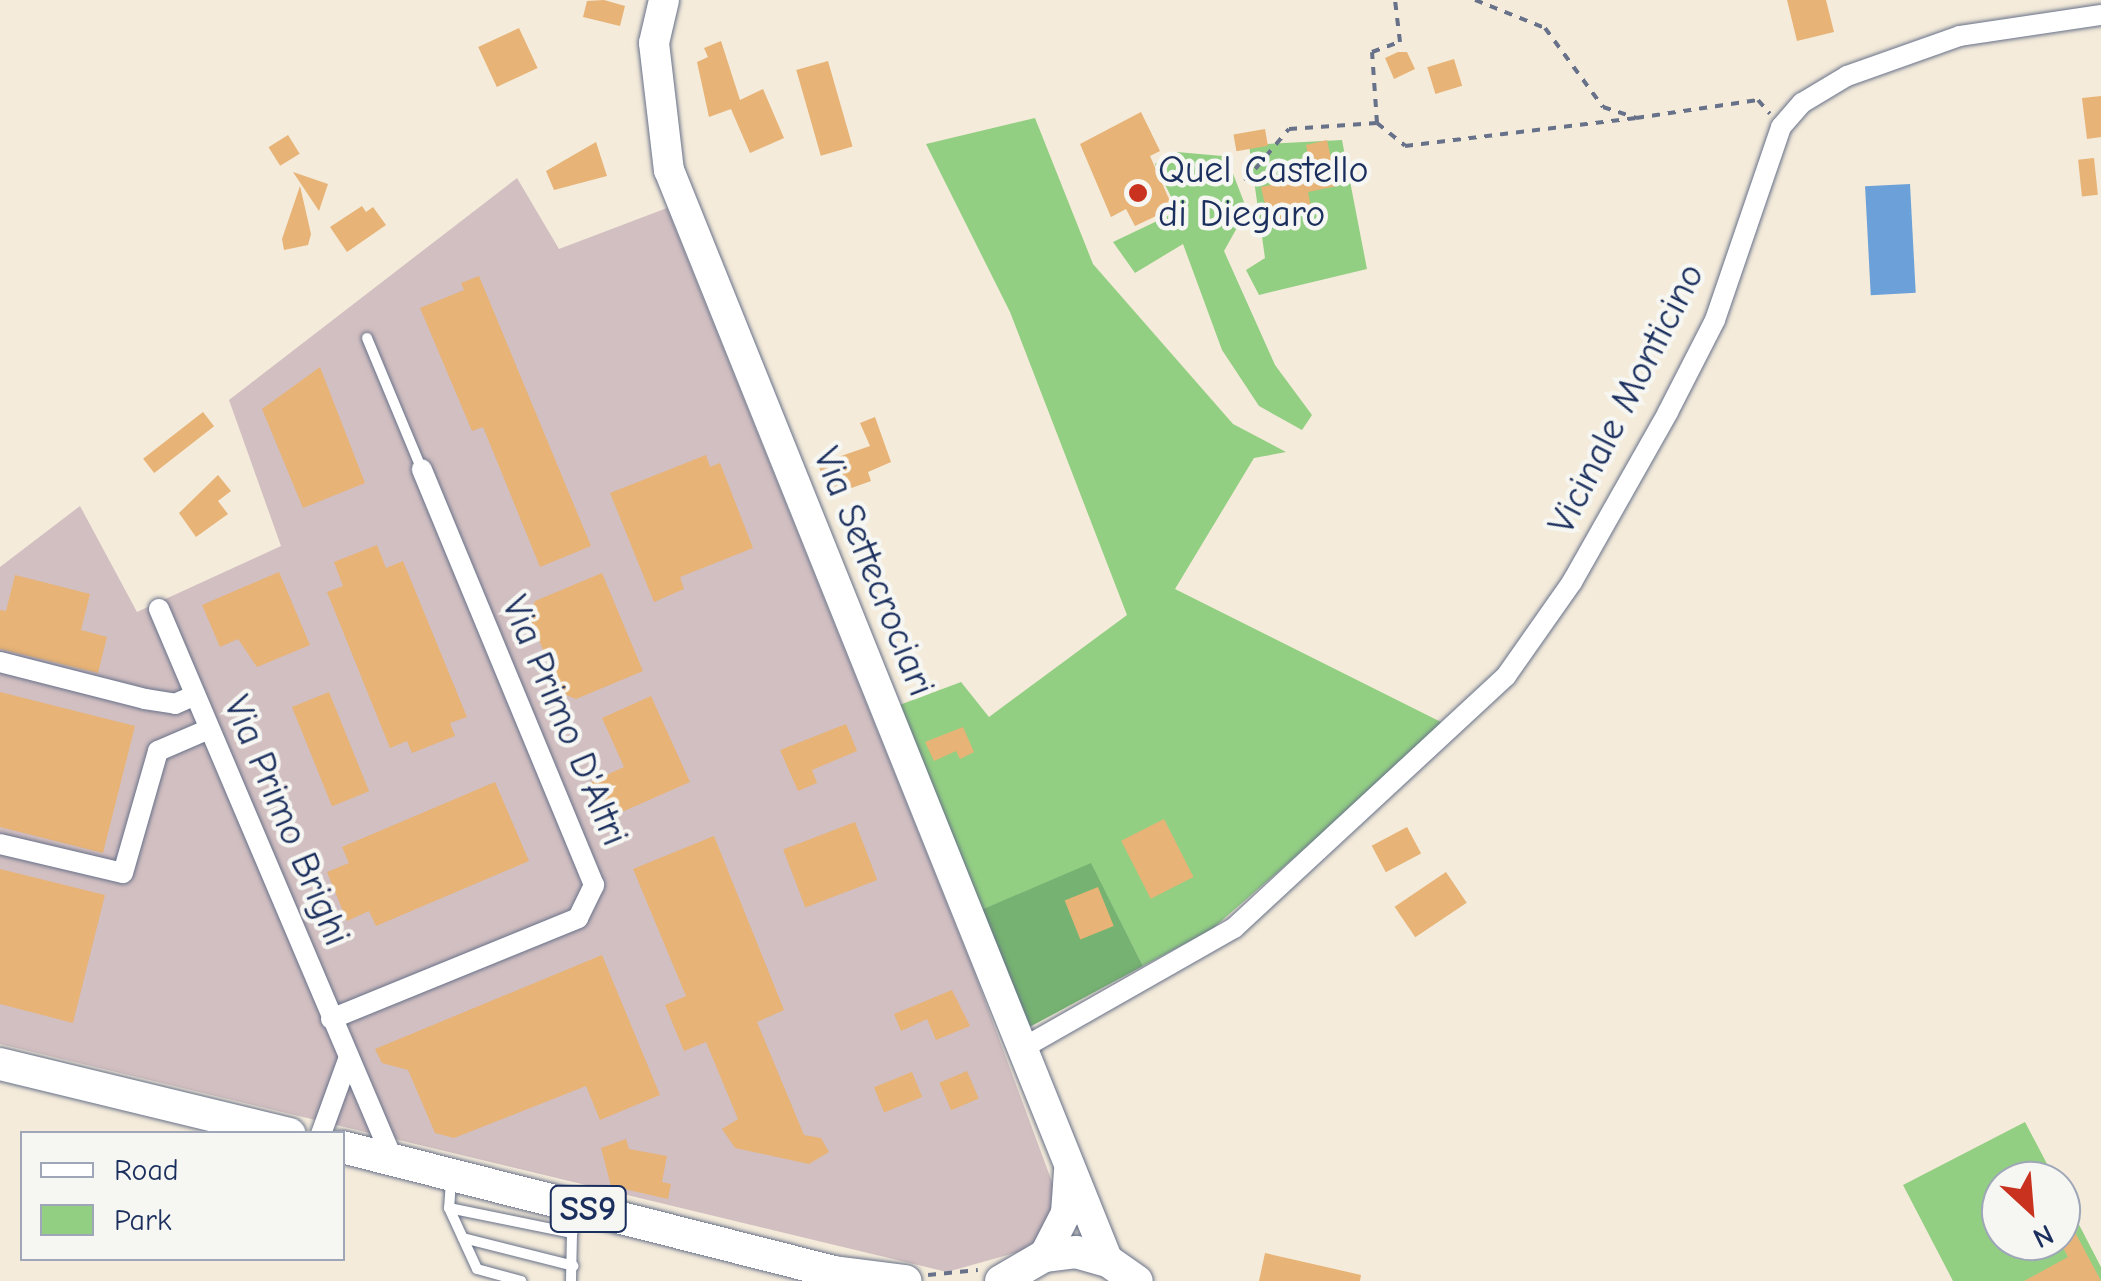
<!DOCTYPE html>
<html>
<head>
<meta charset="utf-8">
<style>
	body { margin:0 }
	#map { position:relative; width:2101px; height:1281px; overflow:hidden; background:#f4ebda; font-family:"Comic Neue",sans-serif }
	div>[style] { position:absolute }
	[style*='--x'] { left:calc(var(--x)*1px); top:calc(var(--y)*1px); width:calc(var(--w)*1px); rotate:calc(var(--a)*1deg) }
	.industrial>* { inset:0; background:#d2bfc1 }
	.green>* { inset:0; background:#93cf83 }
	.forest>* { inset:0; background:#76b271 }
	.water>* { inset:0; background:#6ba0d8; transform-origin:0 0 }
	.building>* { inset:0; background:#e7b376; transform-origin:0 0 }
	.path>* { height:4px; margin-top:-2px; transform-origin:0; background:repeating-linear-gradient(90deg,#677189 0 8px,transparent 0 16px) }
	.roads { filter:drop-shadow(0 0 2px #677189) drop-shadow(0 0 2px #677189) }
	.service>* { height:10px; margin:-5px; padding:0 5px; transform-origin:5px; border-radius:5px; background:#fff }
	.minor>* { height:20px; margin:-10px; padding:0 10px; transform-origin:10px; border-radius:10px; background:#fff }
	.secondary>* { height:30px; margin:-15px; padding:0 15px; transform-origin:15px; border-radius:15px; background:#fff }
	.primary>* { height:32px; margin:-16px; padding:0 16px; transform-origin:16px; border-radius:16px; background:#fff }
	.dots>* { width:28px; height:28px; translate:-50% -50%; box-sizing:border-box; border:5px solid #f6f6f2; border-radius:50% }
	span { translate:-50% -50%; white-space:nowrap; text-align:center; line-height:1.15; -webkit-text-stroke:9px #f6f6f2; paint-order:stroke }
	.shield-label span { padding:2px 8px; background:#f6f6f2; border:2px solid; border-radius:8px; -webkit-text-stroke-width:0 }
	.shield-label { font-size:35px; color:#1b2f5e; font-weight:700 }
	.poi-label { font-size:38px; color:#1b2f5e }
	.left { translate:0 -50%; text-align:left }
	.street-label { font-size:38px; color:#1b2f5e }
	.legend { position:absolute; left:20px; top:1131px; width:325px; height:130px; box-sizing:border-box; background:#f6f6f2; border:2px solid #9ea6b7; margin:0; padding:12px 18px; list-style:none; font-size:30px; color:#1b2f5e }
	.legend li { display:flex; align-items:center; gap:20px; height:50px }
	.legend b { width:50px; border:2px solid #9ea6b7 }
	.north { position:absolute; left:1981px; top:1161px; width:100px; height:100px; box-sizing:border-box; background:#f6f6f2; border:2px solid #9ea6b7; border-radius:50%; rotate:154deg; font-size:28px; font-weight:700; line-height:40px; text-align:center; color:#1b2f5e }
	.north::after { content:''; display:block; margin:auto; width:35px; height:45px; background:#c8321e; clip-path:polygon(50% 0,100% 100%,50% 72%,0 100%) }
</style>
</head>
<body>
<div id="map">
	<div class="industrial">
		<div style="clip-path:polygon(517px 178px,559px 249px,667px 208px,974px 971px,1055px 1190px,1046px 1230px,1025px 1250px,947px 1272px,0 1044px,0 567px,80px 506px,137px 612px,281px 546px,229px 400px)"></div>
	</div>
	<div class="green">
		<div style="clip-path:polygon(1035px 118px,1093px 264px,1233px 424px,1286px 452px,1254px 458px,1175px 589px,1447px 725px,1212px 929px,1143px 966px,1091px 864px,976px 912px,894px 707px,961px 682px,989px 717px,1127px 615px,1010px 312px,926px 144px)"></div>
		<div style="clip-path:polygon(1342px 140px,1367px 269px,1259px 295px,1246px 270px,1265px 258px,1249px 145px)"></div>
		<div style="clip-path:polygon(1177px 152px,1222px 156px,1232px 171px,1247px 210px,1224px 251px,1275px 365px,1312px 415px,1302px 430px,1259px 406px,1222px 350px,1183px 244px,1135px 273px,1113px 242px,1178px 211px,1155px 164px)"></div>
		<div style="clip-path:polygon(2025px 1122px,2056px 1181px,2001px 1181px,2001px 1241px,2061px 1241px,2061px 1190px,2101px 1267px,2101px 1281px,1953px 1281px,1903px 1185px)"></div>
	</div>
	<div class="forest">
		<div style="clip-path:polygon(1091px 863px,1143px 966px,1024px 1030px,976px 912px)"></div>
	</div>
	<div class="water">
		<div style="left:1910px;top:184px;width:109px;height:45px;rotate:87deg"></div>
	</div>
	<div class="building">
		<div style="clip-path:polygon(604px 0,625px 6px,620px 26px,583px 17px,587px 1px)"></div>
		<div style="clip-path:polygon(1787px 0,1826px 0,1834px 32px,1797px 41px)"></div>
		<div style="left:519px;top:28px;width:44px;height:45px;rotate:65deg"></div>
		<div style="clip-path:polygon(721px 41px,740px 100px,763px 89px,784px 138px,750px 153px,731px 109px,709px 117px,697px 62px,708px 57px,704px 48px)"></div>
		<div style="clip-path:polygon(1398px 52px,1407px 52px,1415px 69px,1394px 79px,1385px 58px)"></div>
		<div style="left:1454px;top:59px;width:28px;height:28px;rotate:73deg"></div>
		<div style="left:828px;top:61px;width:89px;height:33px;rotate:74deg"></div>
		<div style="clip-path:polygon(2101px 96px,2101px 137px,2087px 139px,2082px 98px)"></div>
		<div style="clip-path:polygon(1141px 112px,1160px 151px,1150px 156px,1173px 208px,1135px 226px,1126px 209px,1111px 217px,1080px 144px)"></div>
		<div style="left:1265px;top:129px;width:17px;height:32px;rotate:80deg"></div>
		<div style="left:288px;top:135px;width:22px;height:23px;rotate:58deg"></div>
		<div style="clip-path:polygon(1327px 140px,1337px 186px,1308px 192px,1312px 212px,1269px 222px,1261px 187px,1313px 176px,1306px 145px)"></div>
		<div style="clip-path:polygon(596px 142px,607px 176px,554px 190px,546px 171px)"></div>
		<div style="left:2094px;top:158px;width:37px;height:16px;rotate:84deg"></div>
		<div style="clip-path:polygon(293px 172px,328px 184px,319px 211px)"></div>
		<div style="clip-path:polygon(300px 186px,311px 234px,308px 245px,284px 250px,282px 239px)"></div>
		<div style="clip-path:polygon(362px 206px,366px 212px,373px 207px,386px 225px,347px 252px,330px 227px)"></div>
		<div style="clip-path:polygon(479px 276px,591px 546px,540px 567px,483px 427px,472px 431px,420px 308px,464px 290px,461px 283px)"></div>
		<div style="clip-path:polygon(320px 367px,365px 483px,303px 508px,262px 409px)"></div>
		<div style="left:203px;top:412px;width:18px;height:76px;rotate:52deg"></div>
		<div style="clip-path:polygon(875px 417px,891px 462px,868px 472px,871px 481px,829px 496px,818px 464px,870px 446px,860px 423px)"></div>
		<div style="clip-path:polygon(706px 455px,710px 467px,720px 463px,753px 548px,680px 577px,684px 589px,654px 602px,610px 493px)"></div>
		<div style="clip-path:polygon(218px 475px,231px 491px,218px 501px,228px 514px,196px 537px,179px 513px)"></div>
		<div style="clip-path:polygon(377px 545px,386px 568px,403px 561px,467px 717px,450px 723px,455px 736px,412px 753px,407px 741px,390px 748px,327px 592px,343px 586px,334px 562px)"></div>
		<div style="clip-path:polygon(279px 572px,310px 645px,257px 667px,238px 639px,220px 647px,202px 605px)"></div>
		<div style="clip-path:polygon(602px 573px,643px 671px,576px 699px,561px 693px,529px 616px,535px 601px)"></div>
		<div style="clip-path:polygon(15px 575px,90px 594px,81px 630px,107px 637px,98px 673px,0 649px,0 610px,6px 611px)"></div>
		<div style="clip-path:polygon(0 692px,135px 726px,103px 853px,0 827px)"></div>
		<div style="left:329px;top:692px;width:107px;height:40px;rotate:68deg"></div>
		<div style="clip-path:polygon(651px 696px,690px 782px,606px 819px,589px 783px,624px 767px,602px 718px)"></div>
		<div style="clip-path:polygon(846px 724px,857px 751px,812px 770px,817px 783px,798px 791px,780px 750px)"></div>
		<div style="clip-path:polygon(963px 727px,974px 752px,960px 759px,956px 751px,934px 761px,925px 742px)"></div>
		<div style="clip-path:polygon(495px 782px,529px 861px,376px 926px,369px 911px,347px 921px,327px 872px,349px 863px,342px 847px)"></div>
		<div style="left:1164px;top:819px;width:65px;height:48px;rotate:63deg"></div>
		<div style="left:855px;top:822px;width:62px;height:77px;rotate:69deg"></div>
		<div style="left:1407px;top:827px;width:30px;height:40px;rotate:62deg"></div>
		<div style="clip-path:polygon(714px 836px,784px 1010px,757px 1022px,804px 1135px,821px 1138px,829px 1152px,809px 1164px,735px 1148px,722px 1129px,738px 1119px,706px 1042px,684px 1051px,665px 1005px,686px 996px,633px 869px)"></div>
		<div style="clip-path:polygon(0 869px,105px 895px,73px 1023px,0 1004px)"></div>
		<div style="left:1446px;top:872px;width:37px;height:62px;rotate:56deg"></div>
		<div style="left:1098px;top:887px;width:42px;height:36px;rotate:68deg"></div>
		<div style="clip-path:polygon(602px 955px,660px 1095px,600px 1120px,586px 1086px,454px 1138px,435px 1133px,408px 1070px,382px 1063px,375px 1049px)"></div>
		<div style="clip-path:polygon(952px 990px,970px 1026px,936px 1040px,927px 1019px,901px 1031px,894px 1014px)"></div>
		<div style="left:967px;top:1071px;width:30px;height:30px;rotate:67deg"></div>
		<div style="left:912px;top:1072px;width:27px;height:41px;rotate:68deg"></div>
		<div style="clip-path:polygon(626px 1139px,629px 1149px,667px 1156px,662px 1182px,671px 1184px,668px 1199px,611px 1186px,601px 1148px)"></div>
		<div style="clip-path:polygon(2061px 1206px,2101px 1281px,2024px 1281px,2068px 1257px,2061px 1244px)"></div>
		<div style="clip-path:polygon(1265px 1253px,1361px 1275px,1360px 1281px,1259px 1281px)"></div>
	</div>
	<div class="path">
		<div style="--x:1475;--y:0;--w:75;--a:21.8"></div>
		<div style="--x:1545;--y:28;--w:98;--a:53.7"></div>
		<div style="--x:1603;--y:107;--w:35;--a:18"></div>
		<div style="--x:1636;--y:118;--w:123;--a:-8.4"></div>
		<div style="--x:1758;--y:100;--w:18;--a:49"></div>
		<div style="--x:1377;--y:123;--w:71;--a:-94"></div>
		<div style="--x:1372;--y:52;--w:30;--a:-20"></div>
		<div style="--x:1400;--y:42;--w:42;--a:-96.8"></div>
		<div style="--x:1245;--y:181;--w:68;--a:-49.8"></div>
		<div style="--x:1289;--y:129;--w:88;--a:-3.9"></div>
		<div style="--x:1377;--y:123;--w:36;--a:39"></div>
		<div style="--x:1405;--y:146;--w:233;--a:-6.9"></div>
		<div style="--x:928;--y:1275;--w:50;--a:-5.7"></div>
	</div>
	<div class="roads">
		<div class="service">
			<div style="--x:367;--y:338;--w:141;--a:67.4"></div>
			<div style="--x:451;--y:1181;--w:27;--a:94"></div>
			<div style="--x:449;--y:1208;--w:126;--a:11.5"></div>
			<div style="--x:572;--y:1233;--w:20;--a:-79"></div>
			<div style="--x:449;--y:1208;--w:67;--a:65.3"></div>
			<div style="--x:477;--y:1269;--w:46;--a:15.3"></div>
			<div style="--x:463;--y:1238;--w:114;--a:14.2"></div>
			<div style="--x:571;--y:1281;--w:48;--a:-88.8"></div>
		</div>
		<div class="minor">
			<div style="--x:159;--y:609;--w:599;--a:66.99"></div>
			<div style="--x:0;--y:662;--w:150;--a:14.3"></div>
			<div style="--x:145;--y:699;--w:30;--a:9"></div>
			<div style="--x:175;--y:704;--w:22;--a:-24"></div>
			<div style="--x:0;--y:844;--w:126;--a:13.3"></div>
			<div style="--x:123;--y:873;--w:127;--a:-74"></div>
			<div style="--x:158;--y:751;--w:56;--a:-23.3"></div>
			<div style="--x:331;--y:1019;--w:267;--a:-22.2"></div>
			<div style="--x:578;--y:918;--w:37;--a:-64"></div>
			<div style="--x:594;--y:885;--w:450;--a:-112.5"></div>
			<div style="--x:1021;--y:1049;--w:245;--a:-29.6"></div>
			<div style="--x:1234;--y:928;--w:371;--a:-42.8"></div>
			<div style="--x:1506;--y:676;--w:115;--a:-54.9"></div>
			<div style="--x:1572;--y:582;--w:195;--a:-60.5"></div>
			<div style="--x:1668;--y:412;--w:103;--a:-62.9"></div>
			<div style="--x:1715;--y:320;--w:204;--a:-71.1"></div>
			<div style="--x:1781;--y:127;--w:32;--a:-49"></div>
			<div style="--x:1802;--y:103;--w:52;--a:-31"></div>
			<div style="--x:1847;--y:76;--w:120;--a:-19.5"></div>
			<div style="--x:1960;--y:36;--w:143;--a:-8.5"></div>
			<div style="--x:321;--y:1134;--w:79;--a:-70"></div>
		</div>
		<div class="secondary">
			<div style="--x:664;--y:0;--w:44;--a:103.1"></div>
			<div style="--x:654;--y:43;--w:128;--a:83.3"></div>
			<div style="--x:669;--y:170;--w:1176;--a:68.08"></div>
			<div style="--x:1044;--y:1256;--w:48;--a:-62.9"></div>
			<div style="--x:1066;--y:1213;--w:42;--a:-85.9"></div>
		</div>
		<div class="primary">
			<div style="--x:0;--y:1064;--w:298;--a:13.6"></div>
			<div style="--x:342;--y:1147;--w:508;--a:14.26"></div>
			<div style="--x:834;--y:1272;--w:72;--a:7.2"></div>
			<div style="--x:1001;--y:1281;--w:50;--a:-30.2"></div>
			<div style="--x:1044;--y:1256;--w:32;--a:-7"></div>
			<div style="--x:1076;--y:1252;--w:33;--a:16"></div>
			<div style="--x:1108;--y:1261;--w:35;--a:35"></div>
		</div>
	</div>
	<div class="dots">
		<div style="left:1138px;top:193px;background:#c8321e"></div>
	</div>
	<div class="shield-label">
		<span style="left:588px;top:1209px">SS9</span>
	</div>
	<div class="poi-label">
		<span class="left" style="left:1158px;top:193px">Quel Castello<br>di Diegaro</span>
	</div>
	<div class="street-label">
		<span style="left:1627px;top:399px;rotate:-63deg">Vicinale Monticino</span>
		<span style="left:873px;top:572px;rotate:68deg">Via Settecrociari</span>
		<span style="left:564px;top:721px;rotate:67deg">Via Primo D'Altri</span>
		<span style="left:286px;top:821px;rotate:67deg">Via Primo Brighi</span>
	</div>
	<ul class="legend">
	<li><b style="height:12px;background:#fff"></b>Road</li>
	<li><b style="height:28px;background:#93cf83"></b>Park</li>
	</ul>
	<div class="north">N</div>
</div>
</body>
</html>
